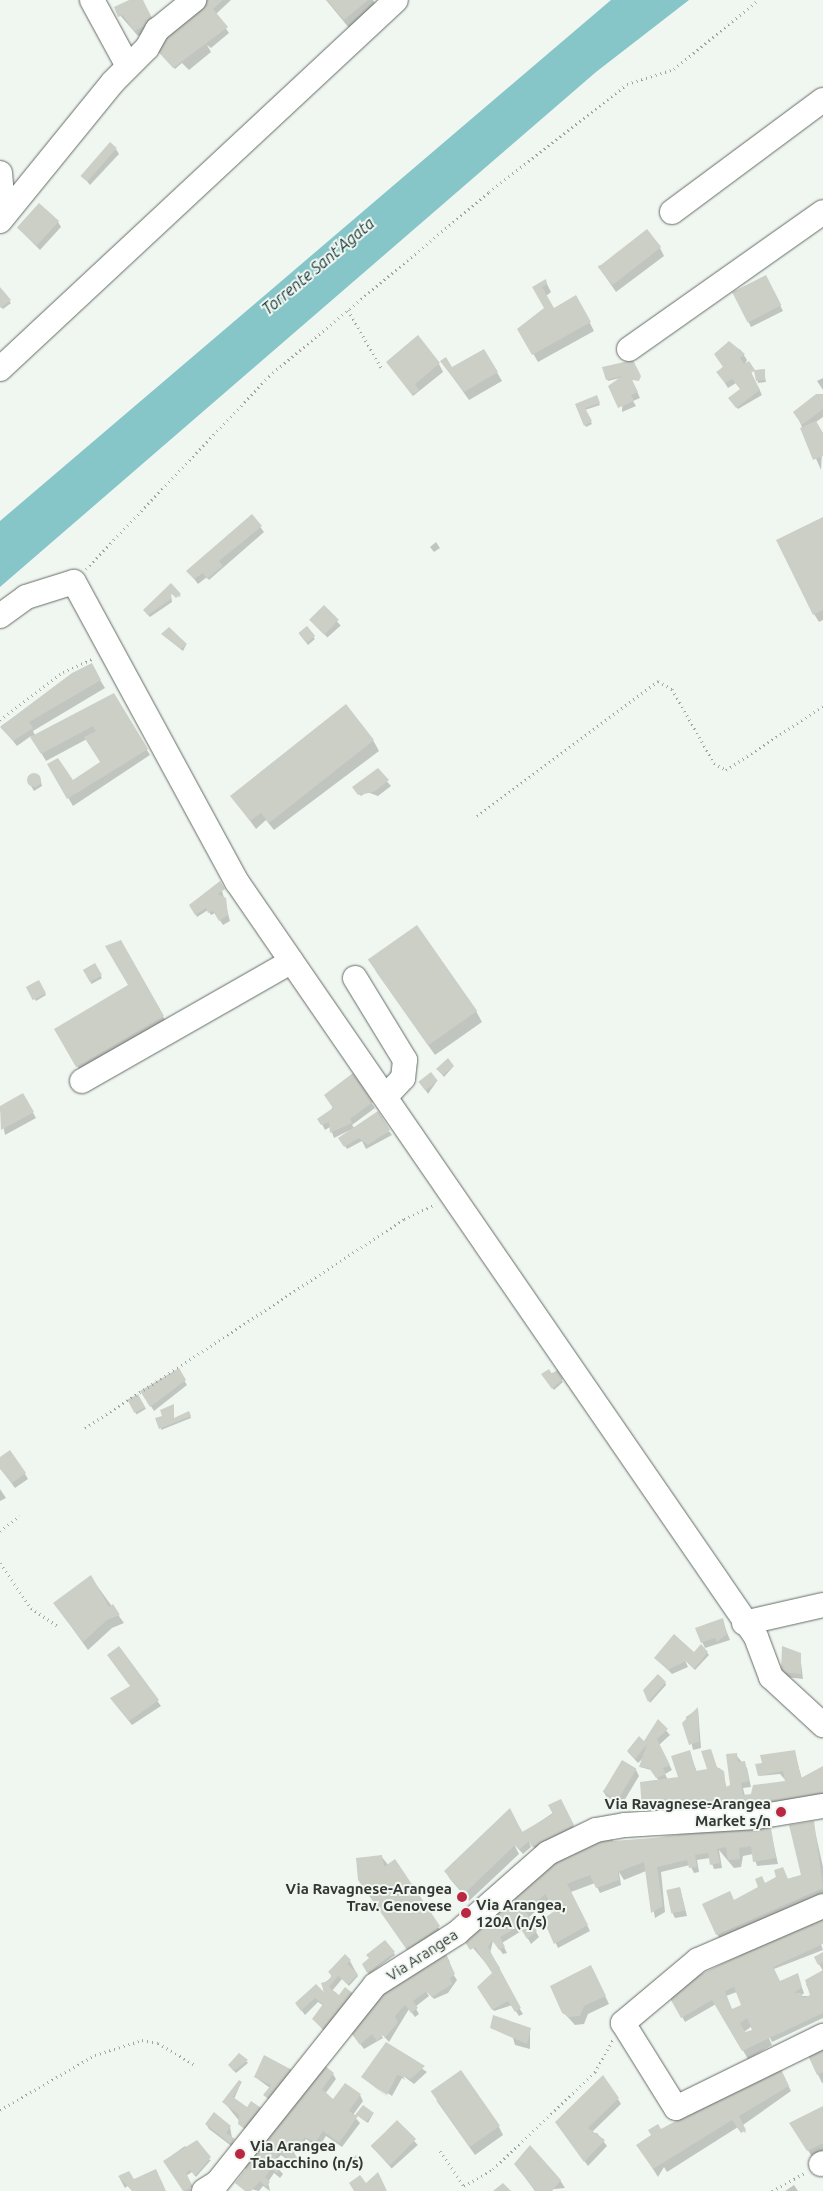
<!DOCTYPE html>
<html>
<head>
<meta charset="utf-8">
<style>
	body { margin:0 }
	#map { position:relative; width:823px; height:2191px; overflow:hidden; background:#f0f7f1; font-family:Ubuntu,sans-serif }
	div>[style] { position:absolute }
	[style*='--x'] { left:calc(var(--x)*1px); top:calc(var(--y)*1px); width:calc(var(--w)*1px); rotate:calc(var(--a)*1deg) }
	.water>* { inset:0; background:#86c5c8 }
	.shadow>* { inset:0; background:#0003; transform-origin:0 0 }
	.building>* { inset:0; background:#cccfc6; transform-origin:0 0 }
	.round { border-radius:50% }
	.path>* { height:3px; margin-top:-1.5px; transform-origin:0; background:repeating-linear-gradient(90deg,#9fa5a0 0 1px,transparent 0 5px) }
	.roads { filter:drop-shadow(0 0 1px #656b66) drop-shadow(0 0 1px #656b66) }
	.minor>* { height:24px; margin:-12px; padding:0 12px; transform-origin:12px; border-radius:12px; background:#fff }
	.dots>* { width:14px; height:14px; translate:-50% -50%; box-sizing:border-box; border:2px solid #f0f7f1; border-radius:50% }
	span { translate:-50% -50%; white-space:nowrap; text-align:center; line-height:1.15; -webkit-text-stroke:4px #f0f7f1; paint-order:stroke }
	.poi-label { font-size:15px; color:#333633; font-weight:700 }
	.right { translate:-100% -50%; text-align:right }
	.left { translate:0 -50%; text-align:left }
	.street-label { font-size:15px; color:#333633 }
	.water-label { font-size:16px; color:#183839; font-style:italic }
</style>
</head>
<body>
<div id="map">
	<div class="water">
		<div style="clip-path:polygon(611px 0,689px 0,596px 72px,0 587px,0 521px)"></div>
	</div>
	<div class="shadow">
		<div style="clip-path:polygon(132px 0,142px 0,155px 28px,138px 36px,118px 13px)"></div>
		<div style="clip-path:polygon(203px 0,231px 0,216px 14px,229px 33px,211px 48px,207px 45px,211px 52px,189px 70px,182px 63px,175px 69px,155px 47px)"></div>
		<div style="clip-path:polygon(326px 0,373px 0,376px 5px,349px 28px)"></div>
		<div style="clip-path:polygon(116px 149px,119px 154px,90px 185px,82px 175px)"></div>
		<div style="clip-path:polygon(58px 222px,61px 227px,40px 250px,18px 228px)"></div>
		<div style="clip-path:polygon(660px 248px,664px 256px,616px 292px,598px 266px)"></div>
		<div style="clip-path:polygon(545px 280px,551px 292px,546px 296px,554px 309px,576px 296px,594px 331px,538px 362px,519px 329px,546px 309px,534px 287px)"></div>
		<div style="clip-path:polygon(768px 282px,783px 311px,751px 327px,748px 321px)"></div>
		<div style="clip-path:polygon(0 289px,11px 303px,3px 309px,0 306px)"></div>
		<div style="clip-path:polygon(740px 349px,747px 360px,744px 366px,749px 363px,754px 371px,764px 371px,766px 382px,758px 383px,756px 372px,750px 370px,762px 395px,738px 409px,731px 401px,741px 390px,736px 383px,728px 388px,718px 372px)"></div>
		<div style="clip-path:polygon(484px 350px,502px 381px,469px 400px,442px 362px,452px 368px)"></div>
		<div style="clip-path:polygon(388px 362px,439px 364px,443px 372px,413px 396px)"></div>
		<div style="clip-path:polygon(603px 368px,632px 380px,640px 398px,633px 401px,636px 406px,622px 412px,624px 377px,608px 381px)"></div>
		<div style="clip-path:polygon(823px 378px,823px 390px,817px 381px)"></div>
		<div style="clip-path:polygon(596px 396px,600px 405px,585px 410px,592px 424px,586px 427px,576px 405px)"></div>
		<div style="clip-path:polygon(823px 398px,823px 417px,816px 422px,823px 434px,821px 470px,798px 418px)"></div>
		<div style="clip-path:polygon(252px 516px,264px 532px,209px 580px,207px 577px,198px 584px,188px 571px)"></div>
		<div style="clip-path:polygon(823px 518px,823px 620px,819px 622px,814px 614px)"></div>
		<div style="clip-path:polygon(436px 542px,440px 548px,434px 552px,430px 547px)"></div>
		<div style="clip-path:polygon(171px 585px,181px 597px,171px 594px,172px 602px,150px 617px,146px 613px)"></div>
		<div style="left:324px;top:607px;width:25px;height:18px;rotate:48deg"></div>
		<div style="clip-path:polygon(306px 628px,315px 639px,308px 645px,300px 635px)"></div>
		<div style="clip-path:polygon(169px 629px,186px 645px,183px 651px,164px 636px)"></div>
		<div style="clip-path:polygon(91px 665px,105px 688px,33px 731px,35px 735px,113px 694px,150px 755px,73px 806px,49px 765px,72px 781px,101px 762px,87px 739px,46px 761px,31px 736px,17px 746px,1px 726px)"></div>
		<div style="clip-path:polygon(373px 740px,379px 751px,274px 830px,266px 820px,256px 829px,232px 796px)"></div>
		<div style="clip-path:polygon(377px 770px,391px 786px,378px 796px,367px 792px,361px 796px,355px 789px)"></div>
		<div style="clip-path:polygon(39px 775px,42px 786px,34px 791px,27px 779px)"></div>
		<div style="clip-path:polygon(220px 883px,230px 921px,223px 925px,215px 913px,211px 915px,208px 910px,197px 917px,190px 905px)"></div>
		<div style="left:95px;top:965px;width:15px;height:12px;rotate:62deg"></div>
		<div style="clip-path:polygon(375px 970px,476px 1011px,482px 1022px,435px 1055px)"></div>
		<div style="clip-path:polygon(38px 982px,46px 995px,36px 1001px,35px 999px)"></div>
		<div style="clip-path:polygon(144px 984px,168px 1025px,82px 1074px,55px 1029px,130px 986px)"></div>
		<div style="clip-path:polygon(453px 1067px,444px 1077px,439px 1071px)"></div>
		<div style="clip-path:polygon(353px 1075px,375px 1108px,352px 1125px,355px 1129px,374px 1139px,389px 1131px,392px 1135px,366px 1149px,362px 1141px,347px 1149px,340px 1138px,350px 1130px,334px 1138px,330px 1127px,325px 1130px,322px 1124px)"></div>
		<div style="clip-path:polygon(437px 1081px,428px 1094px,421px 1083px)"></div>
		<div style="clip-path:polygon(23px 1095px,36px 1118px,5px 1135px,0 1108px)"></div>
		<div style="clip-path:polygon(178px 1370px,187px 1385px,154px 1411px,142px 1392px)"></div>
		<div style="clip-path:polygon(556px 1372px,563px 1382px,554px 1390px,543px 1375px)"></div>
		<div style="left:138px;top:1396px;width:15px;height:11px;rotate:58deg"></div>
		<div style="clip-path:polygon(173px 1405px,174px 1419px,189px 1412px,191px 1418px,161px 1430px,163px 1416px)"></div>
		<div style="clip-path:polygon(0 1458px,25px 1474px,28px 1479px,15px 1488px,0 1468px)"></div>
		<div style="clip-path:polygon(0 1489px,6px 1498px,0 1501px)"></div>
		<div style="clip-path:polygon(90px 1576px,124px 1623px,112px 1628px,88px 1650px,60px 1611px)"></div>
		<div style="clip-path:polygon(722px 1620px,730px 1640px,705px 1648px,696px 1629px)"></div>
		<div style="clip-path:polygon(701px 1646px,709px 1655px,695px 1670px,685px 1660px,688px 1667px,672px 1674px,656px 1658px,694px 1653px)"></div>
		<div style="clip-path:polygon(119px 1648px,161px 1706px,132px 1725px,111px 1699px,131px 1686px)"></div>
		<div style="clip-path:polygon(800px 1654px,803px 1679px,786px 1677px,783px 1672px)"></div>
		<div style="clip-path:polygon(665px 1682px,666px 1685px,650px 1703px,645px 1690px)"></div>
		<div style="clip-path:polygon(698px 1709px,701px 1748px,693px 1750px,686px 1717px)"></div>
		<div style="clip-path:polygon(658px 1721px,670px 1735px,659px 1745px,672px 1770px,665px 1774px,668px 1780px,683px 1778px,693px 1762px,697px 1772px,720px 1768px,727px 1788px,732px 1786px,736px 1755px,747px 1768px,751px 1787px,743px 1788px,745px 1796px,758px 1805px,752px 1790px,787px 1782px,780px 1774px,759px 1776px,794px 1751px,802px 1779px,823px 1767px,823px 1798px,690px 1814px,684px 1804px,684px 1811px,646px 1815px,643px 1810px,659px 1781px,651px 1770px,640px 1767px,645px 1756px,638px 1763px,628px 1752px,644px 1742px)"></div>
		<div style="clip-path:polygon(636px 1770px,639px 1776px,621px 1806px,606px 1796px,603px 1791px)"></div>
		<div style="clip-path:polygon(563px 1806px,574px 1827px,535px 1849px,529px 1841px,531px 1847px,523px 1854px,514px 1844px,519px 1854px,469px 1901px,450px 1879px,445px 1871px,509px 1810px,523px 1833px)"></div>
		<div style="clip-path:polygon(813px 1822px,823px 1867px,823px 1894px,720px 1939px,717px 1934px,734px 1901px,765px 1885px,802px 1875px)"></div>
		<div style="clip-path:polygon(769px 1824px,778px 1864px,757px 1866px,753px 1854px,743px 1856px,741px 1867px,734px 1868px,719px 1850px,722px 1868px,714px 1869px,710px 1858px,697px 1860px,699px 1872px,694px 1873px,690px 1865px,661px 1872px,665px 1912px,655px 1918px,646px 1871px,624px 1880px,619px 1872px,621px 1885px,600px 1893px,595px 1883px,571px 1892px,590px 1931px,558px 1948px,545px 1919px,557px 1911px,549px 1899px,528px 1918px,539px 1937px,531px 1944px,523px 1930px,502px 1943px,507px 1953px,503px 1954px,493px 1941px,490px 1953px,500px 1968px,497px 1973px,523px 2014px,519px 2016px,512px 2005px,494px 2011px,479px 1987px,494px 1973px,463px 1936px,610px 1835px,614px 1842px,653px 1840px)"></div>
		<div style="clip-path:polygon(381px 1856px,442px 1932px,408px 1951px,380px 1909px)"></div>
		<div style="clip-path:polygon(680px 1888px,687px 1916px,675px 1918px,672px 1912px)"></div>
		<div style="clip-path:polygon(evenodd,823px 1916px,823px 1940px,818px 1936px,823px 1950px,774px 1969px,780px 1982px,797px 1975px,804px 1993px,801px 1996px,812px 1996px,806px 1984px,823px 1977px,823px 2018px,772px 2042px,753px 2003px,772px 2045px,748px 2059px,716px 2004px,685px 2022px,668px 1992px,762px 1945px,764px 1949px,764px 1944px,823px 1916px,737px 1992px,742px 2006px,732px 2010px,726px 1996px,737px 1992px,823px 1916px,752px 2026px,754px 2030px,745px 2034px,744px 2032px,752px 2026px)"></div>
		<div style="clip-path:polygon(443px 1949px,450px 1962px,447px 1965px,457px 1980px,448px 1993px,434px 1999px,426px 1991px,429px 1996px,415px 2007px,419px 2014px,415px 2017px,409px 2009px,389px 2042px,380px 2032px,383px 2038px,364px 2049px,351px 2032px)"></div>
		<div style="clip-path:polygon(394px 1953px,395px 1955px,369px 1974px,363px 1964px)"></div>
		<div style="clip-path:polygon(823px 1954px,823px 1971px,815px 1957px)"></div>
		<div style="clip-path:polygon(350px 1961px,358px 1976px,349px 1986px,342px 1979px,332px 1991px,339px 1996px,354px 1996px,326px 2033px,313px 2019px,324px 2006px,318px 2002px,305px 2015px,296px 2003px,324px 1993px,323px 1984px,332px 1977px,329px 1972px)"></div>
		<div style="clip-path:polygon(595px 1975px,609px 2004px,588px 2014px,584px 2024px,575px 2025px,563px 2012px)"></div>
		<div style="clip-path:polygon(491px 2027px,530px 2029px,530px 2049px,515px 2045px,513px 2038px)"></div>
		<div style="clip-path:polygon(823px 2042px,823px 2083px,822px 2083px,806px 2049px)"></div>
		<div style="clip-path:polygon(386px 2044px,427px 2072px,414px 2084px,402px 2075px,405px 2080px,402px 2078px,392px 2096px,365px 2078px,390px 2099px,362px 2077px)"></div>
		<div style="clip-path:polygon(240px 2055px,248px 2063px,236px 2073px,231px 2068px)"></div>
		<div style="clip-path:polygon(291px 2070px,274px 2104px,264px 2095px,270px 2088px,255px 2077px)"></div>
		<div style="clip-path:polygon(781px 2071px,791px 2091px,743px 2125px,746px 2133px,738px 2127px,667px 2172px,664px 2167px,658px 2177px,643px 2153px,661px 2131px)"></div>
		<div style="clip-path:polygon(333px 2074px,336px 2079px,325px 2094px,333px 2100px,360px 2095px,363px 2101px,353px 2115px,360px 2123px,342px 2147px,326px 2136px,318px 2148px,306px 2139px,297px 2152px,289px 2144px,301px 2165px,299px 2168px,281px 2155px,273px 2163px,283px 2174px,280px 2178px,274px 2173px,268px 2182px,270px 2191px,263px 2186px,259px 2191px,239px 2186px,257px 2147px)"></div>
		<div style="clip-path:polygon(241px 2083px,234px 2099px,249px 2133px,224px 2102px)"></div>
		<div style="clip-path:polygon(618px 2099px,621px 2104px,591px 2133px,597px 2133px,607px 2146px,588px 2166px,560px 2127px)"></div>
		<div style="clip-path:polygon(436px 2100px,499px 2127px,503px 2135px,475px 2155px)"></div>
		<div style="clip-path:polygon(823px 2107px,823px 2153px,813px 2158px,795px 2131px)"></div>
		<div style="clip-path:polygon(373px 2114px,368px 2123px,357px 2115px)"></div>
		<div style="left:397px;top:2122px;width:31px;height:35px;rotate:48deg"></div>
		<div style="clip-path:polygon(206px 2124px,230px 2127px,234px 2148px,209px 2129px)"></div>
		<div style="clip-path:polygon(185px 2146px,193px 2155px,211px 2160px,196px 2177px,192px 2172px,186px 2176px,191px 2191px,184px 2191px,164px 2161px)"></div>
		<div style="clip-path:polygon(515px 2164px,560px 2180px,565px 2188px,535px 2191px)"></div>
		<div style="clip-path:polygon(119px 2177px,134px 2182px,166px 2191px,134px 2191px,130px 2184px,125px 2188px)"></div>
		<div style="clip-path:polygon(794px 2185px,798px 2191px,785px 2191px)"></div>
	</div>
	<div class="building">
		<div style="clip-path:polygon(129px 0,143px 0,154px 22px,134px 31px,123px 15px,118px 17px,114px 7px)"></div>
		<div style="clip-path:polygon(201px 0,223px 0,213px 9px,228px 27px,173px 68px,153px 46px)"></div>
		<div style="clip-path:polygon(327px 0,368px 0,344px 20px)"></div>
		<div style="left:110px;top:142px;width:9px;height:45px;rotate:41deg"></div>
		<div style="left:39px;top:203px;width:27px;height:33px;rotate:42deg"></div>
		<div style="left:647px;top:229px;width:23px;height:62px;rotate:52deg"></div>
		<div style="left:766px;top:275px;width:34px;height:38px;rotate:63deg"></div>
		<div style="clip-path:polygon(546px 279px,547px 284px,542px 287px,554px 308px,576px 295px,591px 322px,532px 355px,517px 329px,544px 308px,532px 287px)"></div>
		<div style="clip-path:polygon(0 287px,11px 300px,1px 308px,0 307px)"></div>
		<div style="clip-path:polygon(418px 335px,440px 363px,415px 384px,419px 390px,412px 395px,386px 362px)"></div>
		<div style="clip-path:polygon(729px 341px,745px 354px,740px 358px,744px 364px,749px 361px,755px 370px,765px 369px,765px 380px,756px 381px,754px 371px,751px 373px,760px 390px,736px 408px,728px 398px,740px 389px,732px 379px,725px 383px,716px 372px,723px 367px,714px 354px)"></div>
		<div style="clip-path:polygon(484px 349px,498px 372px,464px 392px,440px 361px,446px 357px,452px 367px)"></div>
		<div style="clip-path:polygon(633px 360px,641px 376px,639px 381px,632px 380px,638px 392px,631px 395px,634px 401px,618px 408px,608px 386px,622px 376px,606px 380px,602px 367px)"></div>
		<div style="clip-path:polygon(816px 394px,823px 394px,823px 409px,802px 425px,793px 412px)"></div>
		<div style="clip-path:polygon(597px 395px,600px 403px,585px 408px,592px 421px,584px 426px,575px 404px)"></div>
		<div style="clip-path:polygon(816px 421px,823px 433px,823px 456px,813px 460px,800px 428px)"></div>
		<div style="clip-path:polygon(252px 514px,262px 526px,219px 561px,223px 566px,207px 579px,203px 573px,194px 579px,186px 571px)"></div>
		<div style="clip-path:polygon(823px 517px,823px 610px,813px 615px,776px 540px)"></div>
		<div style="clip-path:polygon(171px 583px,181px 594px,176px 598px,171px 593px,171px 599px,148px 615px,143px 610px)"></div>
		<div style="left:324px;top:605px;width:21px;height:21px;rotate:45deg"></div>
		<div style="left:307px;top:626px;width:13px;height:11px;rotate:51deg"></div>
		<div style="clip-path:polygon(169px 627px,187px 644px,181px 649px,161px 634px)"></div>
		<div style="clip-path:polygon(92px 663px,101px 680px,29px 722px,33px 728px,27px 732px,13px 741px,0 727px,72px 673px)"></div>
		<div style="clip-path:polygon(114px 693px,148px 749px,67px 799px,47px 764px,58px 758px,73px 780px,100px 762px,84px 737px,96px 731px,93px 726px,41px 754px,30px 737px)"></div>
		<div style="clip-path:polygon(346px 704px,374px 740px,269px 823px,261px 813px,250px 821px,230px 796px)"></div>
		<div style="clip-path:polygon(378px 768px,389px 780px,374px 792px,358px 795px,352px 787px)"></div>
		<div class="round" style="left:27px;top:773px;width:14px;height:14px"></div>
		<div style="clip-path:polygon(220px 881px,225px 889px,218px 894px,226px 898px,228px 915px,219px 921px,213px 911px,208px 913px,206px 908px,195px 915px,189px 905px)"></div>
		<div style="left:417px;top:925px;width:105px;height:60px;rotate:55deg"></div>
		<div style="clip-path:polygon(121px 940px,164px 1016px,76px 1067px,54px 1029px,128px 985px,105px 946px)"></div>
		<div style="left:95px;top:963px;width:14px;height:14px;rotate:60deg"></div>
		<div style="left:39px;top:980px;width:15px;height:15px;rotate:62deg"></div>
		<div style="clip-path:polygon(448px 1058px,454px 1066px,443px 1075px,436px 1069px)"></div>
		<div style="left:431px;top:1072px;width:11px;height:16px;rotate:52deg"></div>
		<div style="clip-path:polygon(353px 1073px,373px 1102px,350px 1119px,352px 1123px,330px 1133px,329px 1122px,321px 1125px,317px 1119px,333px 1108px,324px 1095px)"></div>
		<div style="clip-path:polygon(23px 1093px,34px 1112px,1px 1130px,0 1106px)"></div>
		<div style="clip-path:polygon(378px 1111px,390px 1130px,368px 1145px,359px 1138px,344px 1147px,338px 1138px)"></div>
		<div style="clip-path:polygon(179px 1368px,186px 1380px,150px 1407px,140px 1391px)"></div>
		<div style="clip-path:polygon(549px 1369px,552px 1374px,557px 1370px,563px 1379px,552px 1389px,541px 1374px)"></div>
		<div style="left:138px;top:1394px;width:15px;height:12px;rotate:62deg"></div>
		<div style="clip-path:polygon(174px 1404px,174px 1418px,189px 1411px,191px 1416px,159px 1429px,155px 1418px,162px 1416px,160px 1410px)"></div>
		<div style="clip-path:polygon(10px 1450px,26px 1473px,12px 1483px,0 1469px,0 1457px)"></div>
		<div style="clip-path:polygon(91px 1575px,109px 1607px,113px 1604px,120px 1615px,107px 1620px,83px 1642px,53px 1603px)"></div>
		<div style="clip-path:polygon(723px 1618px,727px 1634px,717px 1642px,715px 1638px,701px 1643px,695px 1628px)"></div>
		<div style="clip-path:polygon(674px 1634px,694px 1652px,701px 1644px,708px 1652px,694px 1669px,686px 1661px,668px 1670px,654px 1658px)"></div>
		<div style="clip-path:polygon(119px 1646px,159px 1700px,129px 1721px,110px 1698px,130px 1686px,107px 1655px)"></div>
		<div style="clip-path:polygon(782px 1646px,801px 1653px,801px 1674px,781px 1672px)"></div>
		<div style="clip-path:polygon(658px 1674px,666px 1682px,648px 1702px,643px 1690px)"></div>
		<div style="clip-path:polygon(698px 1707px,699px 1742px,689px 1745px,682px 1723px)"></div>
		<div style="clip-path:polygon(658px 1719px,668px 1729px,657px 1739px,670px 1765px,663px 1768px,666px 1774px,656px 1778px,649px 1768px,639px 1767px,647px 1744px,635px 1759px,627px 1751px,639px 1736px,644px 1741px)"></div>
		<div style="clip-path:polygon(711px 1749px,717px 1767px,724px 1771px,726px 1787px,730px 1785px,726px 1754px,737px 1753px,738px 1762px,745px 1761px,749px 1781px,741px 1783px,743px 1795px,751px 1794px,753px 1785px,785px 1781px,783px 1771px,758px 1776px,755px 1764px,762px 1763px,760px 1755px,795px 1750px,801px 1778px,823px 1766px,823px 1793px,748px 1808px,719px 1809px,717px 1803px,642px 1810px,640px 1782px,678px 1777px,671px 1756px,690px 1750px,696px 1771px,707px 1769px,701px 1751px)"></div>
		<div style="left:622px;top:1760px;width:17px;height:37px;rotate:31deg"></div>
		<div style="clip-path:polygon(561px 1799px,574px 1825px,532px 1847px,529px 1841px,520px 1849px,515px 1845px,464px 1894px,444px 1871px,510px 1808px,522px 1832px,553px 1814px,548px 1805px)"></div>
		<div style="clip-path:polygon(814px 1821px,823px 1888px,716px 1935px,702px 1904px,730px 1891px,734px 1900px,758px 1887px,755px 1879px,762px 1876px,765px 1883px,776px 1877px,774px 1870px,783px 1867px,788px 1879px,801px 1875px,789px 1825px)"></div>
		<div style="clip-path:polygon(770px 1822px,776px 1858px,753px 1862px,751px 1846px,739px 1848px,740px 1859px,728px 1860px,726px 1847px,717px 1849px,720px 1863px,710px 1865px,708px 1853px,695px 1855px,697px 1867px,689px 1868px,687px 1860px,657px 1867px,663px 1906px,651px 1913px,644px 1862px,618px 1872px,619px 1880px,596px 1888px,590px 1875px,567px 1884px,588px 1925px,554px 1944px,543px 1919px,556px 1910px,545px 1894px,526px 1912px,537px 1931px,527px 1939px,519px 1926px,500px 1937px,505px 1947px,499px 1950px,492px 1940px,488px 1947px,521px 2008px,515px 2012px,508px 2001px,492px 2010px,477px 1987px,492px 1973px,475px 1947px,470px 1950px,461px 1936px,532px 1870px,610px 1833px,613px 1841px,653px 1838px)"></div>
		<div style="clip-path:polygon(382px 1855px,384px 1867px,395px 1859px,440px 1926px,407px 1950px,358px 1880px,356px 1858px)"></div>
		<div style="left:680px;top:1887px;width:24px;height:14px;rotate:78deg"></div>
		<div style="clip-path:polygon(evenodd,823px 1915px,823px 1944px,773px 1967px,780px 1981px,798px 1973px,802px 1987px,794px 1993px,801px 1993px,803px 1998px,810px 1995px,805px 1980px,823px 1970px,823px 2013px,742px 2051px,712px 2000px,681px 2018px,666px 1991px,823px 1915px,734px 1987px,741px 2005px,732px 2009px,725px 1991px,734px 1987px,823px 1915px,747px 2018px,752px 2030px,745px 2032px,740px 2023px,747px 2018px)"></div>
		<div style="clip-path:polygon(385px 1940px,395px 1952px,367px 1973px,362px 1964px,369px 1958px,366px 1955px)"></div>
		<div style="clip-path:polygon(443px 1948px,455px 1974px,450px 1978px,452px 1984px,432px 1997px,427px 1991px,413px 2001px,418px 2008px,411px 2013px,405px 2005px,395px 2016px,398px 2022px,385px 2038px,383px 2035px,377px 2041px,372px 2034px,360px 2045px,346px 2026px,377px 1996px)"></div>
		<div style="clip-path:polygon(823px 1952px,823px 1962px,818px 1965px,814px 1957px)"></div>
		<div style="clip-path:polygon(345px 1954px,351px 1960px,347px 1964px,358px 1974px,348px 1984px,338px 1976px,329px 1987px,339px 1995px,345px 1987px,355px 1995px,323px 2029px,312px 2019px,323px 2004px,315px 1998px,301px 2011px,295px 2003px,316px 1984px,324px 1992px,321px 1983px,328px 1981px,332px 1975px,328px 1972px)"></div>
		<div style="clip-path:polygon(591px 1965px,606px 1996px,584px 2006px,580px 2016px,569px 2017px,562px 2013px,550px 1986px)"></div>
		<div style="clip-path:polygon(493px 2015px,531px 2028px,527px 2044px,490px 2028px)"></div>
		<div style="clip-path:polygon(823px 2040px,823px 2072px,817px 2075px,805px 2049px)"></div>
		<div style="clip-path:polygon(386px 2042px,425px 2066px,411px 2079px,397px 2075px,387px 2095px,361px 2077px)"></div>
		<div style="clip-path:polygon(239px 2053px,248px 2060px,234px 2071px,228px 2065px)"></div>
		<div style="clip-path:polygon(264px 2055px,292px 2070px,270px 2100px,263px 2095px,271px 2085px,254px 2077px)"></div>
		<div style="clip-path:polygon(319px 2061px,334px 2073px,322px 2089px,333px 2099px,345px 2083px,361px 2094px,349px 2111px,355px 2115px,363px 2105px,374px 2113px,366px 2122px,358px 2116px,339px 2143px,323px 2131px,315px 2143px,305px 2137px,296px 2150px,288px 2144px,286px 2147px,299px 2159px,295px 2164px,280px 2152px,272px 2161px,281px 2168px,277px 2173px,271px 2169px,265px 2177px,270px 2182px,266px 2187px,260px 2181px,251px 2191px,245px 2191px,235px 2183px,246px 2169px,241px 2165px)"></div>
		<div style="clip-path:polygon(779px 2065px,789px 2086px,739px 2116px,746px 2130px,741px 2133px,732px 2120px,653px 2169px,636px 2145px,651px 2135px,648px 2130px,658px 2124px,661px 2129px)"></div>
		<div style="left:461px;top:2070px;width:68px;height:37px;rotate:55deg"></div>
		<div style="clip-path:polygon(603px 2075px,619px 2098px,588px 2128px,605px 2140px,584px 2162px,555px 2122px)"></div>
		<div style="clip-path:polygon(239px 2080px,242px 2082px,233px 2097px,247px 2107px,251px 2101px,264px 2110px,247px 2131px,238px 2124px,239px 2115px,222px 2102px)"></div>
		<div style="clip-path:polygon(823px 2106px,823px 2143px,807px 2151px,789px 2123px)"></div>
		<div style="clip-path:polygon(214px 2112px,231px 2126px,226px 2133px,235px 2139px,231px 2144px,205px 2124px)"></div>
		<div style="left:397px;top:2120px;width:27px;height:37px;rotate:45deg"></div>
		<div style="clip-path:polygon(197px 2140px,211px 2157px,195px 2176px,190px 2170px,186px 2173px,193px 2187px,183px 2191px,163px 2161px)"></div>
		<div style="clip-path:polygon(530px 2145px,561px 2180px,552px 2191px,536px 2191px,514px 2164px)"></div>
		<div style="clip-path:polygon(356px 2155px,362px 2164px,356px 2167px,350px 2159px)"></div>
		<div style="clip-path:polygon(156px 2169px,166px 2191px,132px 2191px,118px 2176px,129px 2171px,134px 2179px)"></div>
		<div style="clip-path:polygon(378px 2172px,387px 2191px,354px 2191px,349px 2183px,360px 2175px,366px 2183px)"></div>
		<div style="clip-path:polygon(503px 2183px,511px 2191px,493px 2191px)"></div>
	</div>
	<div class="path">
		<div style="--x:348;--y:310;--w:68;--a:60"></div>
		<div style="--x:86;--y:569;--w:266;--a:-46.5"></div>
		<div style="--x:269;--y:376;--w:287;--a:-39.9"></div>
		<div style="--x:489;--y:192;--w:175;--a:-38"></div>
		<div style="--x:627;--y:84;--w:49;--a:-17.7"></div>
		<div style="--x:674;--y:69;--w:109;--a:-39.4"></div>
		<div style="--x:0;--y:720;--w:79;--a:-37.3"></div>
		<div style="--x:63;--y:672;--w:34;--a:-24"></div>
		<div style="--x:477;--y:816;--w:226;--a:-36.7"></div>
		<div style="--x:658;--y:681;--w:16;--a:30"></div>
		<div style="--x:672;--y:689;--w:85;--a:60.4"></div>
		<div style="--x:714;--y:763;--w:14;--a:30"></div>
		<div style="--x:726;--y:770;--w:116;--a:-33.4"></div>
		<div style="--x:85;--y:1428;--w:381;--a:-33.2"></div>
		<div style="--x:404;--y:1219;--w:35;--a:-25"></div>
		<div style="--x:0;--y:1531;--w:25;--a:-37"></div>
		<div style="--x:0;--y:1563;--w:55;--a:55.4"></div>
		<div style="--x:31;--y:1608;--w:32;--a:34"></div>
		<div style="--x:0;--y:2110;--w:110;--a:-30.1"></div>
		<div style="--x:95;--y:2055;--w:49;--a:-17.7"></div>
		<div style="--x:142;--y:2040;--w:16;--a:11"></div>
		<div style="--x:158;--y:2043;--w:43;--a:30.7"></div>
		<div style="--x:440;--y:2151;--w:42;--a:55.6"></div>
		<div style="--x:464;--y:2186;--w:34;--a:-30"></div>
		<div style="--x:493;--y:2169;--w:141;--a:-43.6"></div>
		<div style="--x:595;--y:2072;--w:37;--a:-61"></div>
		<div style="--x:772;--y:2191;--w:38;--a:-29"></div>
	</div>
	<div class="roads">
		<div class="minor">
			<div style="--x:92;--y:0;--w:75;--a:61.4"></div>
			<div style="--x:0;--y:173;--w:32;--a:85"></div>
			<div style="--x:672;--y:212;--w:188;--a:-36.6"></div>
			<div style="--x:0;--y:221;--w:179;--a:-50.9"></div>
			<div style="--x:113;--y:82;--w:48;--a:-45"></div>
			<div style="--x:147;--y:48;--w:21;--a:-61"></div>
			<div style="--x:157;--y:30;--w:48;--a:-39"></div>
			<div style="--x:629;--y:349;--w:237;--a:-35.2"></div>
			<div style="--x:0;--y:369;--w:541;--a:-42.98"></div>
			<div style="--x:0;--y:616;--w:32;--a:-36"></div>
			<div style="--x:26;--y:597;--w:50;--a:-17.4"></div>
			<div style="--x:74;--y:582;--w:341;--a:61.5"></div>
			<div style="--x:237;--y:882;--w:916;--a:55.49"></div>
			<div style="--x:756;--y:1637;--w:43;--a:69.4"></div>
			<div style="--x:771;--y:1677;--w:71;--a:42.7"></div>
			<div style="--x:355;--y:978;--w:96;--a:58.6"></div>
			<div style="--x:405;--y:1060;--w:18;--a:96"></div>
			<div style="--x:403;--y:1078;--w:25;--a:133"></div>
			<div style="--x:82;--y:1081;--w:241;--a:-29.7"></div>
			<div style="--x:744;--y:1623;--w:81;--a:-12.8"></div>
			<div style="--x:823;--y:1906;--w:136;--a:156.6"></div>
			<div style="--x:698;--y:1960;--w:98;--a:140"></div>
			<div style="--x:623;--y:2023;--w:100;--a:58.1"></div>
			<div style="--x:676;--y:2108;--w:164;--a:-26.1"></div>
			<div style="--x:821;--y:2164;--w:2;--a:-27"></div>
			<div style="--x:204;--y:2191;--w:15;--a:-32"></div>
			<div style="--x:217;--y:2183;--w:253;--a:-51.4"></div>
			<div style="--x:375;--y:1985;--w:97;--a:-32.4"></div>
			<div style="--x:457;--y:1933;--w:121;--a:-41.3"></div>
			<div style="--x:548;--y:1853;--w:53;--a:-25.6"></div>
			<div style="--x:596;--y:1830;--w:29;--a:-10"></div>
			<div style="--x:625;--y:1825;--w:132;--a:-3.5"></div>
			<div style="--x:757;--y:1817;--w:67;--a:-9.5"></div>
		</div>
	</div>
	<div class="dots">
		<div style="left:781px;top:1812px;background:#b92840"></div>
		<div style="left:462px;top:1897px;background:#b92840"></div>
		<div style="left:466px;top:1913px;background:#b92840"></div>
		<div style="left:240px;top:2154px;background:#b92840"></div>
	</div>
	<div class="poi-label">
		<span class="right" style="left:771px;top:1812px">Via Ravagnese-Arangea<br>Market s/n</span>
		<span class="right" style="left:452px;top:1897px">Via Ravagnese-Arangea<br>Trav. Genovese</span>
		<span class="left" style="left:476px;top:1913px">Via Arangea,<br>120A (n/s)</span>
		<span class="left" style="left:250px;top:2154px">Via Arangea<br>Tabacchino (n/s)</span>
	</div>
	<div class="street-label">
		<span style="left:422px;top:1955px;rotate:-33deg">Via Arangea</span>
	</div>
	<div class="water-label">
		<span style="left:318px;top:266px;rotate:-40deg">Torrente Sant'Agata</span>
	</div>
</div>
</body>
</html>
